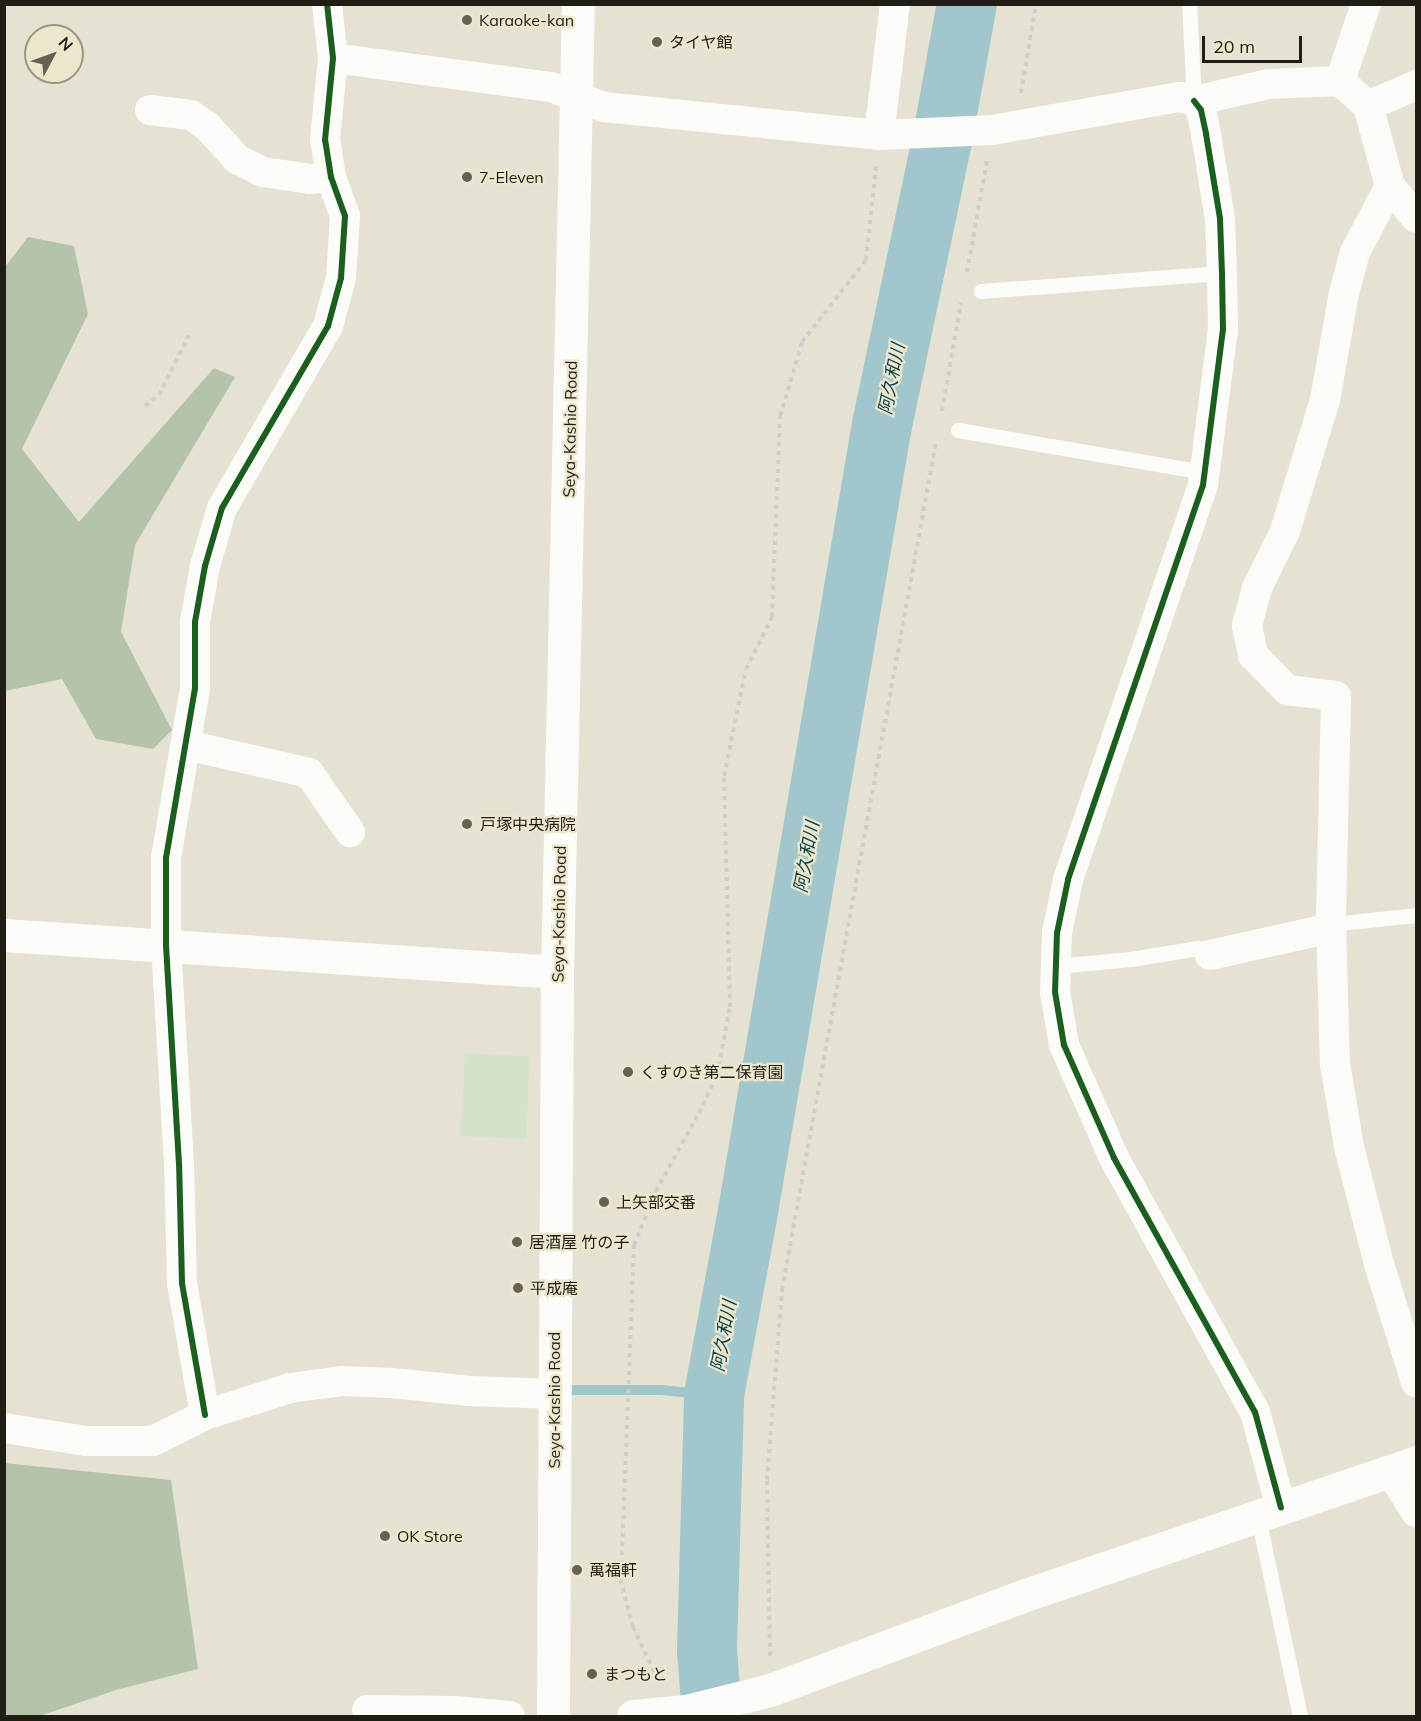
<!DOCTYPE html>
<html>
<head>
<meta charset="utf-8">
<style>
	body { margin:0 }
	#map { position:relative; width:1421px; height:1721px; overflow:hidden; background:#e5e2d3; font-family:Mulish,"Noto Sans JP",sans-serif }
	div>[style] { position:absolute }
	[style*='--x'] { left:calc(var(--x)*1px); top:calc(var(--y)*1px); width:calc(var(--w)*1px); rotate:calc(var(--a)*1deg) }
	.green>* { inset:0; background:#d3e2ca; transform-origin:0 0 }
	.forest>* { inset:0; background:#b3c4aa }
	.stream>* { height:10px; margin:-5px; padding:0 5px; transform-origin:5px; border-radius:5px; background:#a1c6cc }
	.river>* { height:60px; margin:-30px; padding:0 30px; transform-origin:30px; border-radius:30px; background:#a1c6cc }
	.path>* { height:4px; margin-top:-2px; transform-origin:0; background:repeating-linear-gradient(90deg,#cfceca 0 4.5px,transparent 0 9px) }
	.service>* { height:15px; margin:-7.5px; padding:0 7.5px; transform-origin:7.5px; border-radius:7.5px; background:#fbfbf8 }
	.minor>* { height:30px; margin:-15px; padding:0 15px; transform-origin:15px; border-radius:15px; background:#fbfbf8 }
	.tertiary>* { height:33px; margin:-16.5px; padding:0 16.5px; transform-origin:16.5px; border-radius:16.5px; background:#fbfbf8 }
	.secondary>* { height:33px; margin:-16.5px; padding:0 16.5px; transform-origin:16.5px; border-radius:16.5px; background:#fbfbf8 }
	.cycleway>* { height:6px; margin:-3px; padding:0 3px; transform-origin:3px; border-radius:3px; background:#1b5e20 }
	.dots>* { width:16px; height:16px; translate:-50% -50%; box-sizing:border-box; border:3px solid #ece7cc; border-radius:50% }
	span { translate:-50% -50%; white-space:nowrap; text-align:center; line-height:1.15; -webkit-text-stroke:4.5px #ece7cc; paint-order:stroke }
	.poi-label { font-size:16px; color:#1f1d14 }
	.left { translate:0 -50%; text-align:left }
	.street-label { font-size:16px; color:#1f1d14 }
	.water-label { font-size:18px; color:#083c47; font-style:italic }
	.frame { position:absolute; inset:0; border:6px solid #1f1d14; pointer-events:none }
	.north { position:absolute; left:24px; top:24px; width:60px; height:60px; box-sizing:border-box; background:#ece7cc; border:2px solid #9a9682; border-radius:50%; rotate:49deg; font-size:16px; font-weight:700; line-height:24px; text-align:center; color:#1f1d14 }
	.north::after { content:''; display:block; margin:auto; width:21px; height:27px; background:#646257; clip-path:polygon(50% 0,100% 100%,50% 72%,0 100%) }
	.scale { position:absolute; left:1202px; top:36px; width:100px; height:27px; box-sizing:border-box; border:3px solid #1f1d14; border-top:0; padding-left:8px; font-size:18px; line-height:21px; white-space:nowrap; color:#1f1d14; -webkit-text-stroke:4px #ece7cc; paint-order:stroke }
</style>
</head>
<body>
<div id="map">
	<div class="green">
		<div style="left:465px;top:1053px;width:65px;height:83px;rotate:3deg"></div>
	</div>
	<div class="forest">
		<div style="clip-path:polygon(28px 237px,74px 246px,88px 314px,22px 449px,79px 522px,214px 368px,235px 377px,135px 545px,121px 632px,172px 730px,153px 749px,96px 739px,62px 679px,5px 691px,5px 267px)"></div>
		<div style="clip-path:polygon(4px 1463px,171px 1480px,198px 1669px,116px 1690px,40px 1716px,5px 1716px)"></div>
	</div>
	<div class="stream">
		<div style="--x:558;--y:1390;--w:103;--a:0"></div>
		<div style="--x:661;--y:1390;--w:53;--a:5.4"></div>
	</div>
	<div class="river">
		<div style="--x:712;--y:1716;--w:66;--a:-94.3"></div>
		<div style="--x:707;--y:1650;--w:255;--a:-88.4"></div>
		<div style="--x:714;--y:1395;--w:181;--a:-79.5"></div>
		<div style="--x:747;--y:1217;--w:803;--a:-80.33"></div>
		<div style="--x:882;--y:425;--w:290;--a:-78.1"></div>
		<div style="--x:942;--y:141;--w:139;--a:-79.7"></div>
	</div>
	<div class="path">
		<div style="--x:1021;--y:93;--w:90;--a:-80.4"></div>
		<div style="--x:967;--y:272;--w:113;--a:-79.8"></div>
		<div style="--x:145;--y:406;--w:18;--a:-38"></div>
		<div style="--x:159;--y:395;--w:67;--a:-63.4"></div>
		<div style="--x:942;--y:411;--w:110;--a:-80"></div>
		<div style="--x:770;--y:1656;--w:176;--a:-91"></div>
		<div style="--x:767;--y:1480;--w:191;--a:-85.5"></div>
		<div style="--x:782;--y:1290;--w:862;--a:-79.71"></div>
		<div style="--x:658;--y:1680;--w:59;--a:-115.3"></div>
		<div style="--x:633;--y:1627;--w:47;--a:-104.9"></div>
		<div style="--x:621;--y:1582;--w:337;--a:-87.8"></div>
		<div style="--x:634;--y:1245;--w:58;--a:-67.8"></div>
		<div style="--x:656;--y:1191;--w:89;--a:-61.1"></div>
		<div style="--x:699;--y:1113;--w:42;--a:-64.7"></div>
		<div style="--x:717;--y:1075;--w:69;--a:-79.2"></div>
		<div style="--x:730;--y:1007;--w:231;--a:-91.5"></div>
		<div style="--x:724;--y:776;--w:109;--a:-78.4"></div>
		<div style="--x:746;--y:669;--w:58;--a:-63.4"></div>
		<div style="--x:772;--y:617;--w:201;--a:-87.7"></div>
		<div style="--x:780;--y:416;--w:77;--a:-73.4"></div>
		<div style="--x:802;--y:342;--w:104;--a:-52"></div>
		<div style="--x:866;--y:260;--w:94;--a:-83.9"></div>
	</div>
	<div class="service">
		<div style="--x:1189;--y:4;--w:97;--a:87"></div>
		<div style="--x:981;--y:291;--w:242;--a:-4.3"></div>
		<div style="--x:958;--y:430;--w:250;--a:9.7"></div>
		<div style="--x:1331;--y:924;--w:85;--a:-6"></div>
		<div style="--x:1056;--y:966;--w:75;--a:-5.3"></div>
		<div style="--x:1131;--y:959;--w:68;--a:-9.3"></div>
		<div style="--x:1198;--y:948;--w:8;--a:50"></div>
		<div style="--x:1203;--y:954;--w:7;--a:8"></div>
		<div style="--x:1258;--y:1517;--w:203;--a:78.1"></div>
	</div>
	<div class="minor">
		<div style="--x:333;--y:58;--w:220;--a:7.6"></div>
		<div style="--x:551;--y:87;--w:57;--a:20.7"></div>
		<div style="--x:604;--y:107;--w:276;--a:5.8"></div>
		<div style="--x:879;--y:135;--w:113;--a:-2.5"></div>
		<div style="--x:992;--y:130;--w:191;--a:-10"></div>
		<div style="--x:1180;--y:97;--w:15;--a:16"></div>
		<div style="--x:1194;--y:101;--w:76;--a:-12.9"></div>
		<div style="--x:1268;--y:84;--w:72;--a:-2.4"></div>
		<div style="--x:1340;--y:81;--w:38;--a:42"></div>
		<div style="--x:1368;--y:106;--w:83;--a:74.6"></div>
		<div style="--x:1390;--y:186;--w:41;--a:50.9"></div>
		<div style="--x:1340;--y:81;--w:81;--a:-71.3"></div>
		<div style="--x:1194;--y:101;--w:11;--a:52"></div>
		<div style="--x:1201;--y:110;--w:25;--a:78"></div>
		<div style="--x:1206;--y:134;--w:86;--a:80.6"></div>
		<div style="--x:1220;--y:219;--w:54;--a:87.9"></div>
		<div style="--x:1222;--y:273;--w:56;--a:89"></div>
		<div style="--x:1223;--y:329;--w:157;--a:97.3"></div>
		<div style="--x:1203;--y:485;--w:417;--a:108.9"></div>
		<div style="--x:1068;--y:880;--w:54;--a:101.7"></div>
		<div style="--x:1057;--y:933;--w:59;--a:91.9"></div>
		<div style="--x:1055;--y:992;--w:54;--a:80.4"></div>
		<div style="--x:1064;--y:1045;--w:124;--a:66.1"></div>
		<div style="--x:1114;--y:1158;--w:291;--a:61"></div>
		<div style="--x:1255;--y:1412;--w:99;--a:74.8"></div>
		<div style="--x:1368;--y:106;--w:52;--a:-23.6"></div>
		<div style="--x:150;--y:110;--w:41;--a:7"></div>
		<div style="--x:191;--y:115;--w:19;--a:35"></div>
		<div style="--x:207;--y:126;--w:45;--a:47.7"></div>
		<div style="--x:237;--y:159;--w:29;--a:27"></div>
		<div style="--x:263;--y:172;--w:49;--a:8.3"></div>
		<div style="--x:311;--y:179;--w:20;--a:-6"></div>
		<div style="--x:879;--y:135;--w:132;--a:-83"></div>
		<div style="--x:1390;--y:186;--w:75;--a:117.9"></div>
		<div style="--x:1355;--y:252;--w:42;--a:105"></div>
		<div style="--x:1344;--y:293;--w:109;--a:100.1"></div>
		<div style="--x:1325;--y:400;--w:137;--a:107"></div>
		<div style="--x:1285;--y:531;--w:64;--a:116.2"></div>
		<div style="--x:1257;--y:588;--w:39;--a:105"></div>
		<div style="--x:1247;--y:626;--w:30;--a:78"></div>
		<div style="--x:1253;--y:655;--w:49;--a:45.8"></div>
		<div style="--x:1287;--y:690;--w:49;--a:7"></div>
		<div style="--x:1336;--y:696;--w:228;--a:91.3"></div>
		<div style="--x:1331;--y:924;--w:140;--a:88.4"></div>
		<div style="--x:1335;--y:1064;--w:84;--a:80.4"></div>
		<div style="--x:1349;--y:1147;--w:121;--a:75.6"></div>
		<div style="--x:1379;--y:1264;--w:124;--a:72.6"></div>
		<div style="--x:186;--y:745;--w:126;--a:12.8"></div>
		<div style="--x:309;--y:773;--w:72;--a:55.2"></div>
		<div style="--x:1210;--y:955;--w:125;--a:-12.5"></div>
		<div style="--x:205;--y:1415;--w:134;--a:-99.9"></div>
		<div style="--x:182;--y:1283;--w:119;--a:-91.4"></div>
		<div style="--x:179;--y:1164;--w:217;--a:-93.4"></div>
		<div style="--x:166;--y:947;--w:89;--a:-90"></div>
		<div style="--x:166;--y:858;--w:172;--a:-80.3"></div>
		<div style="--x:195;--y:688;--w:66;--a:-90"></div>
		<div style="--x:195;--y:622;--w:57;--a:-79.9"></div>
		<div style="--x:205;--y:566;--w:60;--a:-73.7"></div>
		<div style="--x:222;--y:508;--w:211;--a:-59.8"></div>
		<div style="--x:328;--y:326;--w:50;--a:-74.8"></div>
		<div style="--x:341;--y:278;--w:62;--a:-86.3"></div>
		<div style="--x:345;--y:216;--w:41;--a:-109.7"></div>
		<div style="--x:331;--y:177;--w:37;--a:-99"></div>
		<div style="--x:325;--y:140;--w:82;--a:-84.4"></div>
		<div style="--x:333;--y:58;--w:54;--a:-96.3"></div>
		<div style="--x:4;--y:1428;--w:83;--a:9"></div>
		<div style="--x:86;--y:1441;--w:67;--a:0"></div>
		<div style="--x:153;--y:1441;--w:58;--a:-26.6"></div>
		<div style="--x:205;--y:1415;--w:89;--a:-17.6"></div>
		<div style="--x:290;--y:1388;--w:52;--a:-7.7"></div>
		<div style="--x:342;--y:1381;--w:50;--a:2.3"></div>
		<div style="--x:392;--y:1383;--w:78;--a:5.9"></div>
		<div style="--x:470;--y:1391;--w:84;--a:2"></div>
		<div style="--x:1390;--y:1471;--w:49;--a:57.6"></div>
		<div style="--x:367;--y:1710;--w:88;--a:0.7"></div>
		<div style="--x:455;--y:1711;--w:55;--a:5.2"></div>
	</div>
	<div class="tertiary">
		<div style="--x:4;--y:935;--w:554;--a:3.83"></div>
		<div style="--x:633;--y:1716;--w:53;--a:-5.4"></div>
		<div style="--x:686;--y:1711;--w:87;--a:-14"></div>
		<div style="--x:770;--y:1690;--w:264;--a:-20.4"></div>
		<div style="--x:1017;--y:1598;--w:422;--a:-18.8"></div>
	</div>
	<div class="secondary">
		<div style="--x:553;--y:1716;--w:744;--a:-89.69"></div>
		<div style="--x:557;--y:972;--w:968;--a:-88.76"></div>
	</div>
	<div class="cycleway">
		<div style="--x:1194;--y:101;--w:11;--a:52"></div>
		<div style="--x:1201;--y:110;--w:25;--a:78"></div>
		<div style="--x:1206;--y:134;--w:86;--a:80.6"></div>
		<div style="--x:1220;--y:219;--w:54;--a:87.9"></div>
		<div style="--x:1222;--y:273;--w:56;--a:89"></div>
		<div style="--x:1223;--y:329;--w:157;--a:97.3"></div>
		<div style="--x:1203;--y:485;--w:417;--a:108.9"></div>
		<div style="--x:1068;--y:880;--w:54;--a:101.7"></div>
		<div style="--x:1057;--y:933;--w:59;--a:91.9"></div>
		<div style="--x:1055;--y:992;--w:54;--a:80.4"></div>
		<div style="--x:1064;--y:1045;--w:124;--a:66.1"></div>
		<div style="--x:1114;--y:1158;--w:291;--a:61"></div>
		<div style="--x:1255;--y:1412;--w:99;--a:74.8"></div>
		<div style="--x:205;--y:1415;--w:134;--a:-99.9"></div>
		<div style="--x:182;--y:1283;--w:119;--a:-91.4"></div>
		<div style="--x:179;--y:1164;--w:217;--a:-93.4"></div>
		<div style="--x:166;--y:947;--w:89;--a:-90"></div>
		<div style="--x:166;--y:858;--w:172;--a:-80.3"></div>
		<div style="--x:195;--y:688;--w:66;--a:-90"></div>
		<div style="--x:195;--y:622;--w:57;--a:-79.9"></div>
		<div style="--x:205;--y:566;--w:60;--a:-73.7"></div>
		<div style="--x:222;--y:508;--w:211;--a:-59.8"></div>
		<div style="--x:328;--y:326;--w:50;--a:-74.8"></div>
		<div style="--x:341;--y:278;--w:62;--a:-86.3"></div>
		<div style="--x:345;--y:216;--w:41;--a:-109.7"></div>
		<div style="--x:331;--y:177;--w:37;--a:-99"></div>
		<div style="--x:325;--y:140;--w:82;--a:-84.4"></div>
		<div style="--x:333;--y:58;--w:54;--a:-96.3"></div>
	</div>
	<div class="dots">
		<div style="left:467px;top:20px;background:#646257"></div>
		<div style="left:657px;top:42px;background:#646257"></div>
		<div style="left:467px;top:177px;background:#646257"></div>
		<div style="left:467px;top:824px;background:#646257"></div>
		<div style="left:628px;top:1072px;background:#646257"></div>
		<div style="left:604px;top:1202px;background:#646257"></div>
		<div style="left:517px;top:1242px;background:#646257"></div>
		<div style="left:518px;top:1288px;background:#646257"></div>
		<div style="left:385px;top:1536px;background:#646257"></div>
		<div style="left:577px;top:1570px;background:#646257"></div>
		<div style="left:592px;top:1674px;background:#646257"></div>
	</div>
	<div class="poi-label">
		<span class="left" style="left:479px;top:20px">Karaoke-kan</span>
		<span class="left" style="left:669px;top:42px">タイヤ館</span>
		<span class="left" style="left:479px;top:177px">7-Eleven</span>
		<span class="left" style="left:480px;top:824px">戸塚中央病院</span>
		<span class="left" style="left:640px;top:1072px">くすのき第二保育園</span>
		<span class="left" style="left:616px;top:1202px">上矢部交番</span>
		<span class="left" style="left:529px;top:1242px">居酒屋 竹の子</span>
		<span class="left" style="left:530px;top:1288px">平成庵</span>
		<span class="left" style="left:397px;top:1536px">OK Store</span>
		<span class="left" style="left:589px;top:1570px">萬福軒</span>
		<span class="left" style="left:604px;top:1674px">まつもと</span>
	</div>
	<div class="street-label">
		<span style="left:570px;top:429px;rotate:-89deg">Seya-Kashio Road</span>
		<span style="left:559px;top:914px;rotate:-89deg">Seya-Kashio Road</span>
		<span style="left:554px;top:1400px;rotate:-90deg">Seya-Kashio Road</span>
	</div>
	<div class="water-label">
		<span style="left:892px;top:379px;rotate:-79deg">阿久和川</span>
		<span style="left:807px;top:857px;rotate:-80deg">阿久和川</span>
		<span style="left:724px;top:1336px;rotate:-80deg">阿久和川</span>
	</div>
	<div class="frame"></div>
	<div class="north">N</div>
	<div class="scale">20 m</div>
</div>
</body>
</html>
